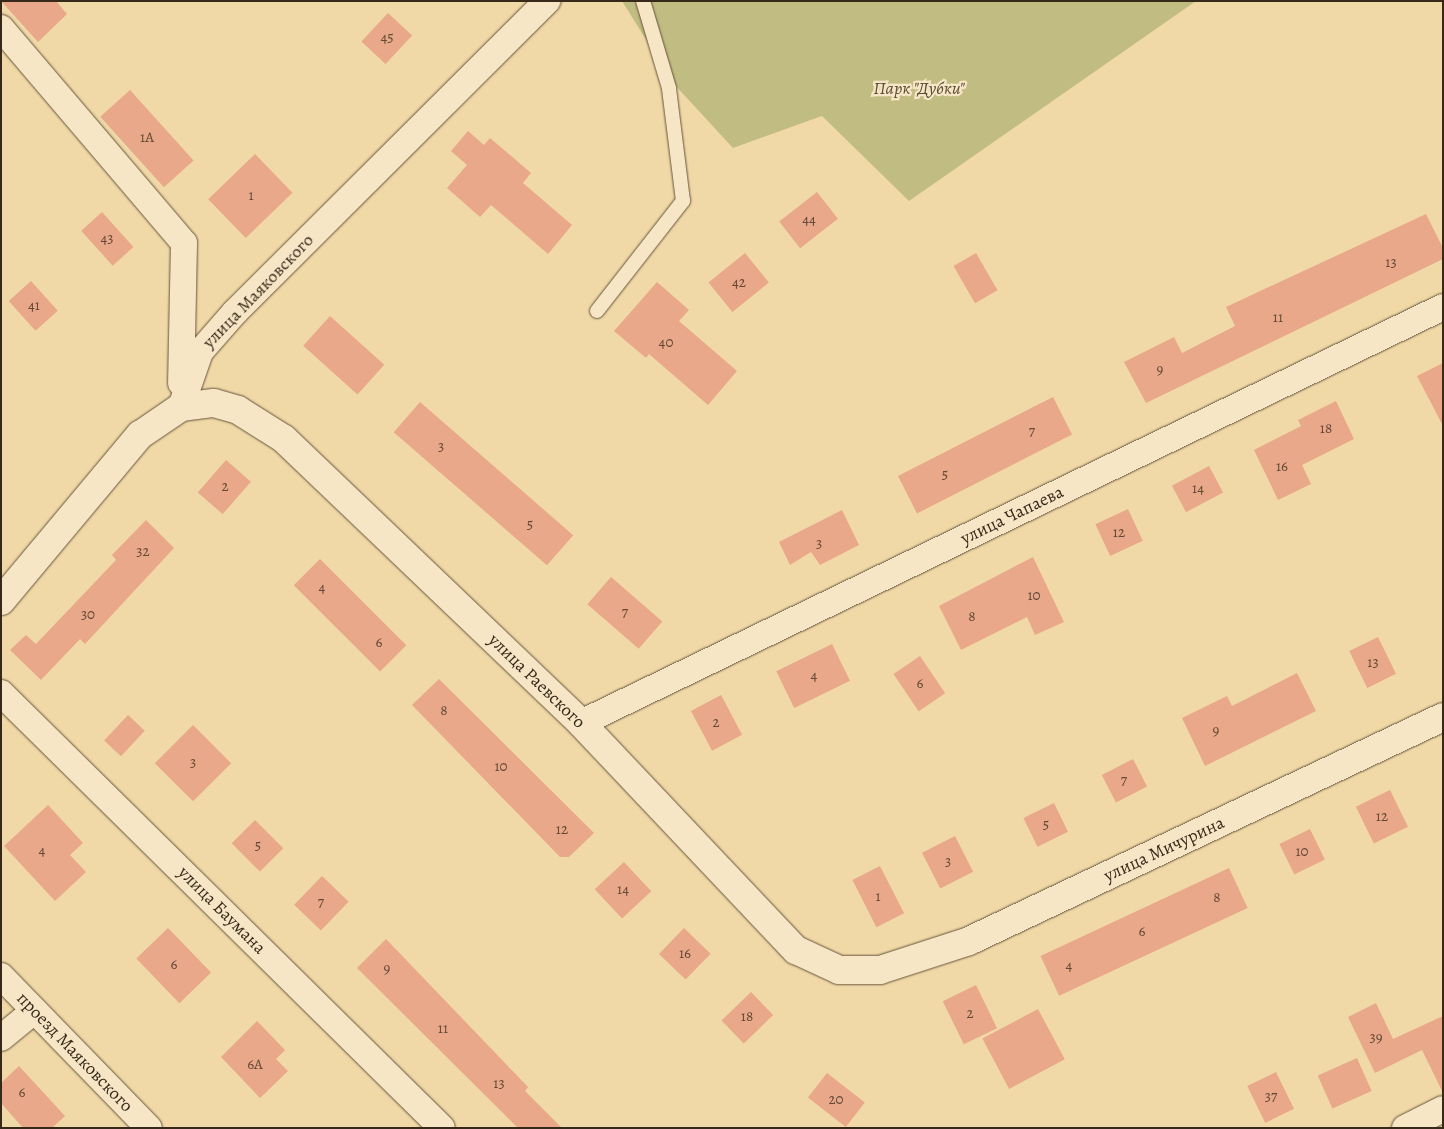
<!DOCTYPE html>
<html>
<head>
<meta charset="utf-8">
<style>
	body { margin:0 }
	#map { position:relative; width:1444px; height:1129px; overflow:hidden; background:#f1d9a7; font-family:Alegreya,serif }
	div>[style] { position:absolute }
	[style*='--x'] { left:calc(var(--x)*1px); top:calc(var(--y)*1px); width:calc(var(--w)*1px); rotate:calc(var(--a)*1deg) }
	.green>* { inset:0; background:#c1bd82 }
	.building>* { inset:0; background:#e8a889; transform-origin:0 0 }
	.roads { filter:drop-shadow(0 0 1px #66553d) drop-shadow(0 0 1px #66553d) }
	.lane>* { height:14px; margin:-7px; padding:0 7px; transform-origin:7px; border-radius:7px; background:#f6e6c6 }
	.street>* { height:26px; margin:-13px; padding:0 13px; transform-origin:13px; border-radius:13px; background:#f6e6c6 }
	.secondary>* { height:28px; margin:-14px; padding:0 14px; transform-origin:14px; border-radius:14px; background:#f6e6c6 }
	span { translate:-50% -50%; white-space:nowrap; text-align:center; line-height:1.15; -webkit-text-stroke:4.5px #f6e6c6; paint-order:stroke }
	.number-label { font-size:15px; color:#634936 }
	.number-label span { -webkit-text-stroke-width:0 }
	.park-label { font-size:18px; color:#5a4e34; font-style:italic }
	.street-label { font-size:18px; color:#37291a }
	.frame { position:absolute; inset:0; border:2px solid #37291a; pointer-events:none }
</style>
</head>
<body>
<div id="map">
	<div class="green">
		<div style="clip-path:polygon(622px 1px,1196px 1px,909px 201px,822px 116px,733px 148px,673px 83px)"></div>
	</div>
	<div class="building">
		<div style="clip-path:polygon(1px 1px,56px 1px,67px 14px,38px 42px)"></div>
		<div style="left:388px;top:13px;width:33px;height:39px;rotate:43deg"></div>
		<div style="left:130px;top:90px;width:95px;height:40px;rotate:48deg"></div>
		<div style="clip-path:polygon(468px 131px,484px 145px,490px 138px,531px 173px,523px 183px,572px 225px,548px 254px,491px 205px,480px 217px,447px 188px,467px 165px,451px 151px)"></div>
		<div style="left:255px;top:154px;width:54px;height:65px;rotate:46deg"></div>
		<div style="left:817px;top:192px;width:34px;height:48px;rotate:52deg"></div>
		<div style="left:102px;top:212px;width:47px;height:28px;rotate:48deg"></div>
		<div style="clip-path:polygon(1426px 214px,1443px 248px,1443px 259px,1146px 403px,1124px 362px,1174px 337px,1182px 353px,1235px 326px,1226px 307px)"></div>
		<div style="left:745px;top:253px;width:38px;height:47px;rotate:51deg"></div>
		<div style="left:976px;top:253px;width:43px;height:26px;rotate:60deg"></div>
		<div style="left:31px;top:281px;width:40px;height:30px;rotate:48deg"></div>
		<div style="clip-path:polygon(657px 282px,689px 310px,679px 321px,737px 371px,708px 405px,649px 354px,646px 358px,614px 331px)"></div>
		<div style="left:330px;top:316px;width:73px;height:40px;rotate:42deg"></div>
		<div style="clip-path:polygon(1443px 363px,1443px 426px,1417px 376px)"></div>
		<div style="left:1053px;top:397px;width:42px;height:174px;rotate:63deg"></div>
		<div style="clip-path:polygon(1336px 401px,1354px 439px,1302px 465px,1311px 484px,1278px 500px,1254px 450px,1301px 426px,1298px 420px)"></div>
		<div style="left:420px;top:402px;width:203px;height:40px;rotate:41deg"></div>
		<div style="left:226px;top:460px;width:33px;height:43px;rotate:41deg"></div>
		<div style="left:1209px;top:466px;width:30px;height:42px;rotate:62deg"></div>
		<div style="left:1128px;top:509px;width:35px;height:36px;rotate:65deg"></div>
		<div style="clip-path:polygon(842px 510px,859px 545px,820px 565px,811px 552px,790px 565px,779px 542px)"></div>
		<div style="clip-path:polygon(146px 520px,174px 548px,85px 644px,80px 639px,41px 680px,10px 650px,26px 635px,36px 644px,116px 560px,112px 555px)"></div>
		<div style="clip-path:polygon(1033px 557px,1064px 622px,1035px 635px,1027px 617px,961px 650px,939px 606px)"></div>
		<div style="left:320px;top:559px;width:122px;height:37px;rotate:45deg"></div>
		<div style="left:611px;top:577px;width:68px;height:36px;rotate:41deg"></div>
		<div style="left:1378px;top:637px;width:41px;height:32px;rotate:64deg"></div>
		<div style="left:832px;top:644px;width:41px;height:62px;rotate:64deg"></div>
		<div style="left:920px;top:656px;width:45px;height:32px;rotate:56deg"></div>
		<div style="clip-path:polygon(1297px 673px,1316px 711px,1205px 766px,1182px 718px,1227px 696px,1232px 706px)"></div>
		<div style="clip-path:polygon(439px 679px,594px 833px,569px 857px,560px 857px,412px 705px)"></div>
		<div style="left:721px;top:695px;width:45px;height:34px;rotate:62deg"></div>
		<div style="left:128px;top:715px;width:23px;height:35px;rotate:43deg"></div>
		<div style="left:193px;top:725px;width:54px;height:54px;rotate:45deg"></div>
		<div style="left:1133px;top:759px;width:31px;height:35px;rotate:63deg"></div>
		<div style="left:1390px;top:790px;width:41px;height:38px;rotate:64deg"></div>
		<div style="left:1054px;top:803px;width:32px;height:34px;rotate:64deg"></div>
		<div style="clip-path:polygon(48px 805px,83px 843px,70px 855px,86px 872px,55px 901px,4px 846px)"></div>
		<div style="left:255px;top:820px;width:40px;height:33px;rotate:45deg"></div>
		<div style="left:1310px;top:829px;width:34px;height:34px;rotate:64deg"></div>
		<div style="left:955px;top:836px;width:40px;height:37px;rotate:63deg"></div>
		<div style="left:624px;top:862px;width:40px;height:40px;rotate:47deg"></div>
		<div style="left:880px;top:866px;width:53px;height:31px;rotate:63deg"></div>
		<div style="left:1229px;top:868px;width:44px;height:208px;rotate:65deg"></div>
		<div style="left:322px;top:876px;width:37px;height:40px;rotate:44deg"></div>
		<div style="left:168px;top:928px;width:62px;height:44px;rotate:46deg"></div>
		<div style="left:684px;top:928px;width:37px;height:36px;rotate:44deg"></div>
		<div style="clip-path:polygon(386px 939px,528px 1087px,525px 1091px,562px 1128px,518px 1128px,357px 968px)"></div>
		<div style="left:976px;top:985px;width:48px;height:37px;rotate:64deg"></div>
		<div style="left:751px;top:992px;width:32px;height:41px;rotate:46deg"></div>
		<div style="clip-path:polygon(1376px 1003px,1393px 1039px,1443px 1016px,1443px 1093px,1422px 1050px,1375px 1073px,1348px 1017px)"></div>
		<div style="left:1038px;top:1009px;width:57px;height:63px;rotate:62deg"></div>
		<div style="clip-path:polygon(257px 1021px,285px 1050px,276px 1059px,288px 1071px,260px 1098px,221px 1057px)"></div>
		<div style="left:1357px;top:1058px;width:36px;height:43px;rotate:66deg"></div>
		<div style="clip-path:polygon(19px 1066px,65px 1116px,52px 1128px,23px 1128px,1px 1103px,1px 1083px)"></div>
		<div style="left:1276px;top:1072px;width:41px;height:32px;rotate:64deg"></div>
		<div style="left:827px;top:1073px;width:48px;height:31px;rotate:38deg"></div>
	</div>
	<div class="roads">
		<div class="lane">
			<div style="--x:597;--y:311;--w:140;--a:-52"></div>
			<div style="--x:683;--y:201;--w:114;--a:-97.1"></div>
			<div style="--x:669;--y:88;--w:91;--a:-106.6"></div>
		</div>
		<div class="street">
			<div style="--x:1;--y:28;--w:282;--a:49.6"></div>
			<div style="--x:184;--y:243;--w:140;--a:91.2"></div>
			<div style="--x:181;--y:407;--w:58;--a:-70.9"></div>
			<div style="--x:200;--y:352;--w:53;--a:-48.8"></div>
			<div style="--x:235;--y:312;--w:441;--a:-44.9"></div>
			<div style="--x:1;--y:693;--w:619;--a:44.61"></div>
			<div style="--x:581;--y:723;--w:957;--a:-25.76"></div>
			<div style="--x:1;--y:976;--w:212;--a:45.8"></div>
			<div style="--x:1;--y:1038;--w:43;--a:-39.3"></div>
			<div style="--x:1405;--y:1128;--w:42;--a:-26.6"></div>
		</div>
		<div class="secondary">
			<div style="--x:1;--y:601;--w:217;--a:-50.1"></div>
			<div style="--x:140;--y:435;--w:50;--a:-34.3"></div>
			<div style="--x:181;--y:407;--w:33;--a:-7"></div>
			<div style="--x:214;--y:403;--w:25;--a:16"></div>
			<div style="--x:238;--y:410;--w:54;--a:32.2"></div>
			<div style="--x:284;--y:439;--w:411;--a:43.7"></div>
			<div style="--x:581;--y:723;--w:313;--a:46.6"></div>
			<div style="--x:796;--y:950;--w:47;--a:24.9"></div>
			<div style="--x:839;--y:970;--w:41;--a:0"></div>
			<div style="--x:880;--y:970;--w:94;--a:-18"></div>
			<div style="--x:969;--y:941;--w:524;--a:-25.29"></div>
		</div>
	</div>
	<div class="number-label">
		<span style="left:387px;top:38px">45</span>
		<span style="left:147px;top:138px">1А</span>
		<span style="left:251px;top:196px">1</span>
		<span style="left:809px;top:220px">44</span>
		<span style="left:107px;top:239px">43</span>
		<span style="left:1391px;top:263px">13</span>
		<span style="left:739px;top:283px">42</span>
		<span style="left:34px;top:306px">41</span>
		<span style="left:1278px;top:318px">11</span>
		<span style="left:666px;top:343px">40</span>
		<span style="left:1160px;top:370px">9</span>
		<span style="left:1326px;top:429px">18</span>
		<span style="left:1032px;top:432px">7</span>
		<span style="left:441px;top:447px">3</span>
		<span style="left:1282px;top:467px">16</span>
		<span style="left:945px;top:475px">5</span>
		<span style="left:225px;top:487px">2</span>
		<span style="left:1198px;top:489px">14</span>
		<span style="left:530px;top:525px">5</span>
		<span style="left:1119px;top:533px">12</span>
		<span style="left:819px;top:544px">3</span>
		<span style="left:143px;top:552px">32</span>
		<span style="left:322px;top:588px">4</span>
		<span style="left:1034px;top:596px">10</span>
		<span style="left:625px;top:613px">7</span>
		<span style="left:88px;top:615px">30</span>
		<span style="left:972px;top:617px">8</span>
		<span style="left:379px;top:643px">6</span>
		<span style="left:1373px;top:663px">13</span>
		<span style="left:814px;top:676px">4</span>
		<span style="left:920px;top:684px">6</span>
		<span style="left:444px;top:711px">8</span>
		<span style="left:716px;top:723px">2</span>
		<span style="left:1216px;top:731px">9</span>
		<span style="left:193px;top:763px">3</span>
		<span style="left:501px;top:767px">10</span>
		<span style="left:1124px;top:781px">7</span>
		<span style="left:1382px;top:817px">12</span>
		<span style="left:1046px;top:825px">5</span>
		<span style="left:562px;top:830px">12</span>
		<span style="left:258px;top:846px">5</span>
		<span style="left:42px;top:851px">4</span>
		<span style="left:1302px;top:852px">10</span>
		<span style="left:948px;top:862px">3</span>
		<span style="left:623px;top:890px">14</span>
		<span style="left:878px;top:897px">1</span>
		<span style="left:1217px;top:898px">8</span>
		<span style="left:321px;top:903px">7</span>
		<span style="left:1142px;top:932px">6</span>
		<span style="left:685px;top:954px">16</span>
		<span style="left:174px;top:965px">6</span>
		<span style="left:1069px;top:966px">4</span>
		<span style="left:387px;top:969px">9</span>
		<span style="left:970px;top:1014px">2</span>
		<span style="left:747px;top:1017px">18</span>
		<span style="left:443px;top:1029px">11</span>
		<span style="left:1376px;top:1038px">39</span>
		<span style="left:255px;top:1065px">6А</span>
		<span style="left:499px;top:1084px">13</span>
		<span style="left:22px;top:1093px">6</span>
		<span style="left:1271px;top:1097px">37</span>
		<span style="left:836px;top:1100px">20</span>
	</div>
	<div class="park-label">
		<span style="left:919px;top:88px">Парк "Дубки"</span>
	</div>
	<div class="street-label">
		<span style="left:258px;top:291px;rotate:-46deg">улица Маяковского</span>
		<span style="left:1012px;top:515px;rotate:-26deg">улица Чапаева</span>
		<span style="left:537px;top:681px;rotate:44deg">улица Раевского</span>
		<span style="left:1164px;top:849px;rotate:-25deg">улица Мичурина</span>
		<span style="left:222px;top:910px;rotate:45deg">улица Баумана</span>
		<span style="left:75px;top:1052px;rotate:46deg">проезд Маяковского</span>
	</div>
	<div class="frame"></div>
</div>
</body>
</html>
